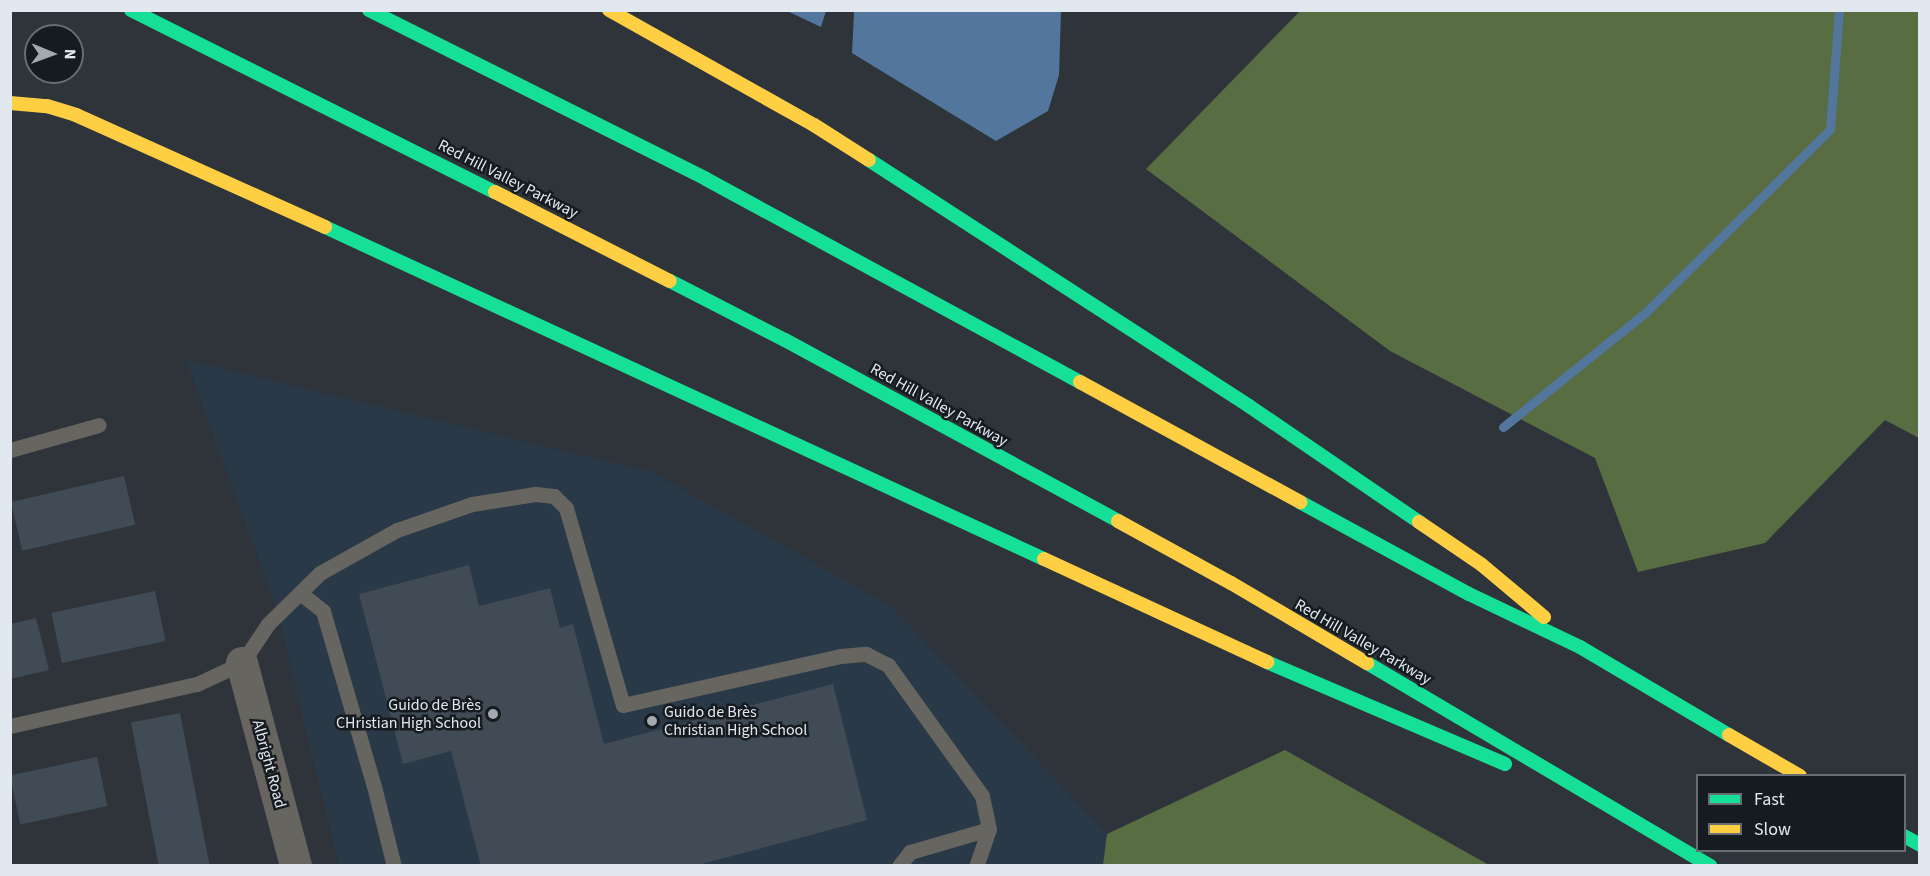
<!DOCTYPE html>
<html>
<head>
<meta charset="utf-8">
<style>
	body { margin:0 }
	#map { position:relative; width:1930px; height:876px; overflow:hidden; background:#2e343a; font-family:"Source Sans 3",sans-serif }
	div>[style] { position:absolute }
	[style*='--x'] { left:calc(var(--x)*1px); top:calc(var(--y)*1px); width:calc(var(--w)*1px); rotate:calc(var(--a)*1deg) }
	.built>* { inset:0; background:#2a3947 }
	.forest>* { inset:0; background:#586d42 }
	.water>* { inset:0; background:#53769d }
	.stream>* { height:9px; margin:-4.5px; padding:0 4.5px; transform-origin:4.5px; border-radius:4.5px; background:#53769d }
	.building>* { inset:0; background:#404b55; transform-origin:0 0 }
	.lane>* { height:15px; margin:-7.5px; padding:0 7.5px; transform-origin:7.5px; border-radius:7.5px; background:#666560 }
	.street>* { height:32px; margin:-16px; padding:0 16px; transform-origin:16px; border-radius:16px; background:#666560 }
	.fast>* { height:14px; margin:-7px; padding:0 7px; transform-origin:7px; border-radius:7px; background:#16e098 }
	.slow>* { height:14px; margin:-7px; padding:0 7px; transform-origin:7px; border-radius:7px; background:#ffcf43 }
	.dots>* { width:16px; height:16px; translate:-50% -50%; box-sizing:border-box; border:3px solid #161b20; border-radius:50% }
	span { translate:-50% -50%; white-space:nowrap; text-align:center; line-height:1.15; -webkit-text-stroke:5px #161b20; paint-order:stroke }
	.street-label { font-size:16px; color:#e1e8ef }
	.poi-label { font-size:16px; color:#e1e8ef }
	.right { translate:-100% -50%; text-align:right }
	.left { translate:0 -50%; text-align:left }
	.frame { position:absolute; inset:0; border:12px solid #e1e8ef; pointer-events:none }
	.legend { position:absolute; left:1696px; top:774px; width:210px; height:78px; box-sizing:border-box; background:#161b20; border:2px solid #676d73; margin:0; padding:8px 10px; list-style:none; font-size:18px; color:#e1e8ef }
	.legend li { display:flex; align-items:center; gap:12px; height:30px }
	.legend b { width:30px; border:2px solid #676d73 }
	.north { position:absolute; left:24px; top:24px; width:60px; height:60px; box-sizing:border-box; background:#161b20; border:2px solid #676d73; border-radius:50%; rotate:91deg; font-size:16px; font-weight:700; line-height:24px; text-align:center; color:#e1e8ef }
	.north::after { content:''; display:block; margin:auto; width:21px; height:27px; background:#a2a9b0; clip-path:polygon(50% 0,100% 100%,50% 72%,0 100%) }
</style>
</head>
<body>
<div id="map">
	<div class="built">
		<div style="clip-path:polygon(186px 360px,652px 472px,891px 606px,1107px 834px,1103px 865px,339px 865px,276px 607px)"></div>
	</div>
	<div class="forest">
		<div style="clip-path:polygon(1300px 11px,1919px 11px,1919px 438px,1885px 420px,1765px 543px,1638px 572px,1595px 458px,1390px 351px,1146px 169px)"></div>
		<div style="clip-path:polygon(1285px 750px,1489px 865px,1103px 865px,1107px 834px)"></div>
	</div>
	<div class="water">
		<div style="clip-path:polygon(787px 11px,826px 11px,821px 27px)"></div>
		<div style="clip-path:polygon(852px 11px,1061px 11px,1059px 75px,1048px 111px,996px 141px,852px 53px,854px 13px)"></div>
	</div>
	<div class="stream">
		<div style="--x:1503;--y:427;--w:182;--a:-38.8"></div>
		<div style="--x:1645;--y:313;--w:261;--a:-44.8"></div>
		<div style="--x:1830;--y:129;--w:119;--a:-85.7"></div>
	</div>
	<div class="building">
		<div style="left:124px;top:476px;width:50px;height:116px;rotate:77deg"></div>
		<div style="clip-path:polygon(469px 565px,479px 606px,550px 588px,560px 628px,573px 624px,604px 744px,833px 684px,867px 820px,694px 866px,481px 866px,451px 751px,403px 764px,359px 594px)"></div>
		<div style="left:155px;top:591px;width:51px;height:106px;rotate:78deg"></div>
		<div style="clip-path:polygon(36px 618px,49px 670px,10px 679px,10px 624px)"></div>
		<div style="left:180px;top:713px;width:156px;height:50px;rotate:79deg"></div>
		<div style="left:97px;top:757px;width:50px;height:89px;rotate:78deg"></div>
	</div>
	<div class="lane">
		<div style="--x:10;--y:450;--w:92;--a:-15.7"></div>
		<div style="--x:300;--y:593;--w:29;--a:38"></div>
		<div style="--x:323;--y:611;--w:182;--a:73.8"></div>
		<div style="--x:374;--y:786;--w:82;--a:76"></div>
		<div style="--x:10;--y:726;--w:192;--a:-12.7"></div>
		<div style="--x:197;--y:684;--w:50;--a:-25"></div>
		<div style="--x:242;--y:663;--w:47;--a:-56.3"></div>
		<div style="--x:268;--y:624;--w:73;--a:-44.4"></div>
		<div style="--x:320;--y:573;--w:88;--a:-29.2"></div>
		<div style="--x:397;--y:530;--w:79;--a:-19.1"></div>
		<div style="--x:472;--y:504;--w:64;--a:-9"></div>
		<div style="--x:535;--y:494;--w:19;--a:6"></div>
		<div style="--x:554;--y:496;--w:17;--a:45"></div>
		<div style="--x:566;--y:508;--w:205;--a:73.9"></div>
		<div style="--x:623;--y:705;--w:223;--a:-12.7"></div>
		<div style="--x:841;--y:656;--w:25;--a:-5"></div>
		<div style="--x:866;--y:654;--w:25;--a:27"></div>
		<div style="--x:888;--y:665;--w:161;--a:54.3"></div>
		<div style="--x:982;--y:796;--w:34;--a:78"></div>
		<div style="--x:989;--y:829;--w:39;--a:109"></div>
		<div style="--x:899;--y:866;--w:18;--a:-52"></div>
		<div style="--x:910;--y:852;--w:82;--a:-16.2"></div>
	</div>
	<div class="street">
		<div style="--x:242;--y:663;--w:210;--a:75.1"></div>
	</div>
	<div class="fast">
		<div style="--x:131;--y:10;--w:407;--a:26.6"></div>
		<div style="--x:369;--y:10;--w:377;--a:26.6"></div>
		<div style="--x:706;--y:179;--w:426;--a:28.5"></div>
		<div style="--x:869;--y:160;--w:453;--a:32.9"></div>
		<div style="--x:1249;--y:406;--w:206;--a:34.3"></div>
		<div style="--x:325;--y:227;--w:792;--a:24.79"></div>
		<div style="--x:670;--y:281;--w:129;--a:27.2"></div>
		<div style="--x:785;--y:340;--w:379;--a:28.5"></div>
		<div style="--x:1300;--y:502;--w:192;--a:28.6"></div>
		<div style="--x:1469;--y:594;--w:123;--a:25.5"></div>
		<div style="--x:1580;--y:647;--w:173;--a:30.6"></div>
		<div style="--x:1267;--y:662;--w:259;--a:23.2"></div>
		<div style="--x:1367;--y:663;--w:399;--a:30.6"></div>
		<div style="--x:1904;--y:836;--w:18;--a:29"></div>
	</div>
	<div class="slow">
		<div style="--x:609;--y:10;--w:235;--a:29.3"></div>
		<div style="--x:814;--y:125;--w:65;--a:32.5"></div>
		<div style="--x:10;--y:103;--w:37;--a:5"></div>
		<div style="--x:47;--y:106;--w:30;--a:17"></div>
		<div style="--x:76;--y:115;--w:273;--a:24.2"></div>
		<div style="--x:495;--y:192;--w:196;--a:27"></div>
		<div style="--x:1080;--y:382;--w:251;--a:28.6"></div>
		<div style="--x:1118;--y:521;--w:129;--a:28.8"></div>
		<div style="--x:1231;--y:583;--w:158;--a:30.5"></div>
		<div style="--x:1419;--y:522;--w:76;--a:34.3"></div>
		<div style="--x:1482;--y:565;--w:81;--a:40"></div>
		<div style="--x:1044;--y:559;--w:246;--a:24.8"></div>
		<div style="--x:1729;--y:735;--w:82;--a:30"></div>
	</div>
	<div class="dots">
		<div style="left:493px;top:714px;background:#a2a9b0"></div>
		<div style="left:652px;top:721px;background:#a2a9b0"></div>
	</div>
	<div class="street-label">
		<span style="left:508px;top:179px;rotate:27deg">Red Hill Valley Parkway</span>
		<span style="left:939px;top:405px;rotate:29deg">Red Hill Valley Parkway</span>
		<span style="left:1363px;top:642px;rotate:30deg">Red Hill Valley Parkway</span>
		<span style="left:269px;top:764px;rotate:75deg">Albright Road</span>
	</div>
	<div class="poi-label">
		<span class="right" style="left:481px;top:714px">Guido de Brès<br>CHristian High School</span>
		<span class="left" style="left:664px;top:721px">Guido de Brès<br>Christian High School</span>
	</div>
	<div class="frame"></div>
	<ul class="legend">
	<li><b style="height:8px;background:#16e098"></b>Fast</li>
	<li><b style="height:8px;background:#ffcf43"></b>Slow</li>
	</ul>
	<div class="north">N</div>
</div>
</body>
</html>
